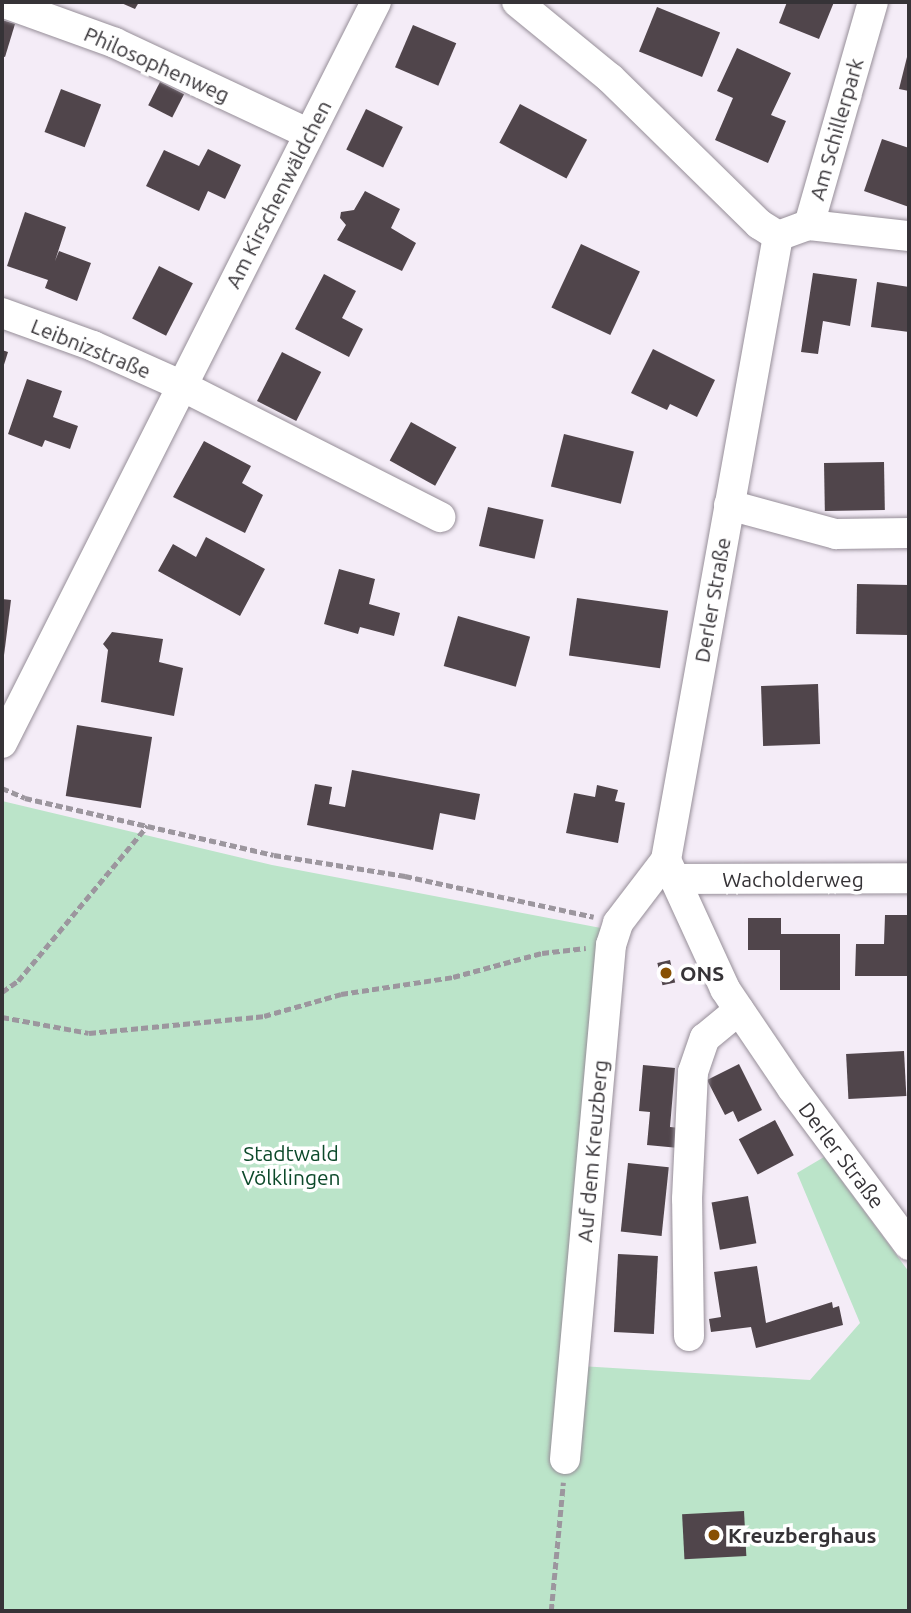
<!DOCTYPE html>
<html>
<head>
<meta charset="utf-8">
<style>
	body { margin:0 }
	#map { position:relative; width:911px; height:1613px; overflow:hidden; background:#f4ecf7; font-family:Ubuntu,sans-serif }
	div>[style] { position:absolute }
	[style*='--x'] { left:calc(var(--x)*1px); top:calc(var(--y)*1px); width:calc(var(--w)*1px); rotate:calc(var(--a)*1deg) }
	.green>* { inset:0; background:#bbe4c9 }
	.building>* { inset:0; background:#50454b; transform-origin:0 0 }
	.path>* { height:4.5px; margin-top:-2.25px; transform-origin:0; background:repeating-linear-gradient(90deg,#9c969e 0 7px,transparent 0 10.5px) }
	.roads { filter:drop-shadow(0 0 2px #968e98) drop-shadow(0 0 2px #968e98) }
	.minor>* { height:30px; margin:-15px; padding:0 15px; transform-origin:15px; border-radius:15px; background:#fff }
	.dots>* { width:19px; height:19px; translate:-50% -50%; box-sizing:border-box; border:4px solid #fff; border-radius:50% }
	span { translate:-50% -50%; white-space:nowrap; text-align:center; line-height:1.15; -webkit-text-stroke:7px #fff; paint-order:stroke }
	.street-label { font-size:21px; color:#363337 }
	.poi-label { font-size:21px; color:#363337; font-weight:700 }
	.left { translate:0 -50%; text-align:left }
	.park-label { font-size:21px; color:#0c492a }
	.frame { position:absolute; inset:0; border:4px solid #363337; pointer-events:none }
</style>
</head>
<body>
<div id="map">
	<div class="green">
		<div style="clip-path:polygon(2px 801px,272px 865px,601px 928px,564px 1365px,810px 1380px,860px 1323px,797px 1173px,824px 1157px,909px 1272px,909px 1611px,2px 1611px)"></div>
	</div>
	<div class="building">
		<div style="clip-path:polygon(119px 2px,139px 2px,135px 9px)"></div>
		<div style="clip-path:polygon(787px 2px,834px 2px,819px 39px,779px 23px)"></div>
		<div style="left:657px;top:7px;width:68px;height:48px;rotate:22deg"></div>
		<div style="clip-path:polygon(2px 20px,15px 24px,5px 57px,2px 56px)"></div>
		<div style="left:413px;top:25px;width:47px;height:46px;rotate:23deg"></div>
		<div style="clip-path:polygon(737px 48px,791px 73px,771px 115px,786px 121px,768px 163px,715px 140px,733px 98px,717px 91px)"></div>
		<div style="clip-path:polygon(908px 53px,909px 53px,909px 91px,899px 89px)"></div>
		<div style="left:160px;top:82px;width:27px;height:26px;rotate:27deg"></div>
		<div style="left:61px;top:89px;width:43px;height:46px;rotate:21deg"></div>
		<div style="left:520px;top:104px;width:76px;height:44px;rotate:28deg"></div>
		<div style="left:366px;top:109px;width:41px;height:45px;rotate:26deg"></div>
		<div style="clip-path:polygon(882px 139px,909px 148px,909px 207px,864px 191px)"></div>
		<div style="clip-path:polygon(208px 149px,241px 165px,225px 199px,208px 191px,199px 211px,146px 186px,164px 150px,199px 166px)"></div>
		<div style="clip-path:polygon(365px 191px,400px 209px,391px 228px,416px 243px,402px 271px,337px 240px,346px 225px,340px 218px,341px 212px,354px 210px)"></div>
		<div style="clip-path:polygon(25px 212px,66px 227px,55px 261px,59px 251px,91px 263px,77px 301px,45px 288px,48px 280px,7px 266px)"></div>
		<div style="left:581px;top:244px;width:65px;height:70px;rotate:25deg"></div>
		<div style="left:159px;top:266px;width:38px;height:59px;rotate:27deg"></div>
		<div style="clip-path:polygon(813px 273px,857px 279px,850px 326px,823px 321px,818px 354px,801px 352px)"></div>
		<div style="clip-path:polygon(324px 274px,356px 291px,342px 318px,363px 329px,349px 357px,295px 329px)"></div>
		<div style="clip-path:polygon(877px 282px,909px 287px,909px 332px,871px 327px)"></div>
		<div style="clip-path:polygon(653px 349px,715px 380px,697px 417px,670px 404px,667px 410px,631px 393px)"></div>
		<div style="clip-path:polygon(2px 350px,8px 352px,2px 371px)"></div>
		<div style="left:282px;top:352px;width:44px;height:55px;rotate:27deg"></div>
		<div style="clip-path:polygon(27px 379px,62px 391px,53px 417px,78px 426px,70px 449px,45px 440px,42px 447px,8px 434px)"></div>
		<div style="left:411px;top:422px;width:52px;height:44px;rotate:29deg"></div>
		<div style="left:564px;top:434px;width:72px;height:54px;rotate:14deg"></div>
		<div style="clip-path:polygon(204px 441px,251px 466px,242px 483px,263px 495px,245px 533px,173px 497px)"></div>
		<div style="left:884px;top:462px;width:48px;height:60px;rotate:89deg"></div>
		<div style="left:488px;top:507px;width:57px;height:40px;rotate:13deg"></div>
		<div style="clip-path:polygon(206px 537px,265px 569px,240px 616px,158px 571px,173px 544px,196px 557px)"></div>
		<div style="clip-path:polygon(339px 569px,375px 579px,369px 604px,400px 613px,394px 636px,360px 627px,358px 634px,324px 624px)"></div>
		<div style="left:857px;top:584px;width:52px;height:50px;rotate:1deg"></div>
		<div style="left:577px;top:598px;width:92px;height:58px;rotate:8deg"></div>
		<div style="clip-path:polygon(2px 599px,11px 600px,3px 663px,2px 663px)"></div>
		<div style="left:458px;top:616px;width:75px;height:52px;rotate:16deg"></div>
		<div style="clip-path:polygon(112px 632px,163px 639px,159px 662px,183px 668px,174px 716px,101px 702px,108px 650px,103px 644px)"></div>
		<div style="left:818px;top:684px;width:60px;height:57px;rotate:88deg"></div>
		<div style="left:77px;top:725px;width:76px;height:72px;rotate:9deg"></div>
		<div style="clip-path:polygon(352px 770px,480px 794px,475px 820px,440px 813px,433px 850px,307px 825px,315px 784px,332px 787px,329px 804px,345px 807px)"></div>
		<div style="clip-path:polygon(597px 785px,618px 790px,615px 801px,625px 803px,618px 843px,566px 833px,574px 793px,595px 797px)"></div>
		<div style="clip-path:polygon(885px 915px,909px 915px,909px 976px,855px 976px,856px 944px,884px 944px)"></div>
		<div style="clip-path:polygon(748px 918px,781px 918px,781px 934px,840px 934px,840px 990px,780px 990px,780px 950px,748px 950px)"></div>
		<div style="left:670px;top:960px;width:23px;height:13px;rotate:77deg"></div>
		<div style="left:904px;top:1051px;width:45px;height:58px;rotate:87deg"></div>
		<div style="clip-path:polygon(739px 1064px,762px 1110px,738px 1122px,733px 1111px,725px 1115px,707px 1080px)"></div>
		<div style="clip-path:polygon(643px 1065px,675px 1068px,670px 1127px,680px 1128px,679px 1148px,647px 1145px,650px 1112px,639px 1111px)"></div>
		<div style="left:775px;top:1120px;width:40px;height:41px;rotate:62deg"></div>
		<div style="left:628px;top:1163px;width:41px;height:69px;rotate:6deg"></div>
		<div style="left:748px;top:1196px;width:48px;height:37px;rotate:80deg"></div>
		<div style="left:618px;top:1254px;width:40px;height:78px;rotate:3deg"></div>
		<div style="clip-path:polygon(757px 1266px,766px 1323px,832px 1302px,833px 1308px,839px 1306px,843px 1325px,756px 1348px,751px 1327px,711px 1332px,709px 1319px,721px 1317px,714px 1272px)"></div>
		<div style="left:744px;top:1511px;width:45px;height:62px;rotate:87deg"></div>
	</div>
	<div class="path">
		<div style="--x:2;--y:788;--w:25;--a:23"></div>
		<div style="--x:25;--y:798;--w:255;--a:12.9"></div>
		<div style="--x:274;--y:855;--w:133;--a:9.1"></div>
		<div style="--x:405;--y:876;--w:193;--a:12.2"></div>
		<div style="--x:2;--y:992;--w:19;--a:-35"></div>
		<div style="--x:18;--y:981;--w:202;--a:-50.2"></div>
		<div style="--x:2;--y:1017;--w:88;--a:10.4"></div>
		<div style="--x:89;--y:1033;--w:176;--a:-5.5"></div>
		<div style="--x:264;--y:1016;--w:80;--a:-15.9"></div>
		<div style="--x:341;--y:994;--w:113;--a:-8.6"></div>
		<div style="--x:453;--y:977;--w:92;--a:-15.1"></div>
		<div style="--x:542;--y:953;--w:44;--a:-6.5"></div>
		<div style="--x:551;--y:1611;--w:129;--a:-84.6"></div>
	</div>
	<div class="roads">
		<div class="minor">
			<div style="--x:2;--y:2;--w:120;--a:19.9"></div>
			<div style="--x:115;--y:43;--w:214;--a:25.1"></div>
			<div style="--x:517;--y:2;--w:120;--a:39.3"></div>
			<div style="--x:610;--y:78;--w:209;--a:44.4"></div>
			<div style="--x:759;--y:224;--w:22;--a:32"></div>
			<div style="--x:778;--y:236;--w:634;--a:100.18"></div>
			<div style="--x:666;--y:860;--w:142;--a:65.4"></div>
			<div style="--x:725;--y:989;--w:120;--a:55.9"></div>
			<div style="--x:792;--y:1088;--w:196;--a:53.3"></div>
			<div style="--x:809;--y:225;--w:101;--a:6.3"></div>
			<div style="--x:778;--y:236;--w:33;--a:-20"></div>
			<div style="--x:809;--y:225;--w:232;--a:-74"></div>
			<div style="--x:2;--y:313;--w:97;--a:19.9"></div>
			<div style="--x:93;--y:346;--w:95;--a:24.1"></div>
			<div style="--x:180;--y:385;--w:292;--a:26.9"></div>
			<div style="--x:729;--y:505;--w:111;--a:15.2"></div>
			<div style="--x:836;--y:534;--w:73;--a:-0.8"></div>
			<div style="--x:2;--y:743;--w:830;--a:-63.22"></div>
			<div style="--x:676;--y:879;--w:233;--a:-0.2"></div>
			<div style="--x:689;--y:1336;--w:137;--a:-90.8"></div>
			<div style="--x:687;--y:1199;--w:127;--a:-87.3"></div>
			<div style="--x:693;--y:1072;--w:36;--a:-71"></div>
			<div style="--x:705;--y:1038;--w:44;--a:-39.5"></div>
			<div style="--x:565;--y:1459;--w:516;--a:-84.89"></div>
			<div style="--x:611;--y:945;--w:23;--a:-72"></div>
			<div style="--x:618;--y:923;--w:79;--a:-52.7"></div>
		</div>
	</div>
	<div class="dots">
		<div style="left:666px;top:973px;background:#885002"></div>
		<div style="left:714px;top:1535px;background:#885002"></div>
	</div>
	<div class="street-label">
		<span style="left:157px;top:64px;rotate:24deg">Philosophenweg</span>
		<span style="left:836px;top:129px;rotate:-74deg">Am Schillerpark</span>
		<span style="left:278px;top:194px;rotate:-63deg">Am Kirschenwäldchen</span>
		<span style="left:91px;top:348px;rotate:22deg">Leibnizstraße</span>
		<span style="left:712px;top:600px;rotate:-80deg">Derler Straße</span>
		<span style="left:793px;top:879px">Wacholderweg</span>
		<span style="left:592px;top:1151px;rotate:-85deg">Auf dem Kreuzberg</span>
		<span style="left:842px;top:1155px;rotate:53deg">Derler Straße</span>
	</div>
	<div class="poi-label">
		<span class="left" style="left:680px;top:973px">ONS</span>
		<span class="left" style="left:728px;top:1535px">Kreuzberghaus</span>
	</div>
	<div class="park-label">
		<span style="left:291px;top:1165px">Stadtwald<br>Völklingen</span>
	</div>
	<div class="frame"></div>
</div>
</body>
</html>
